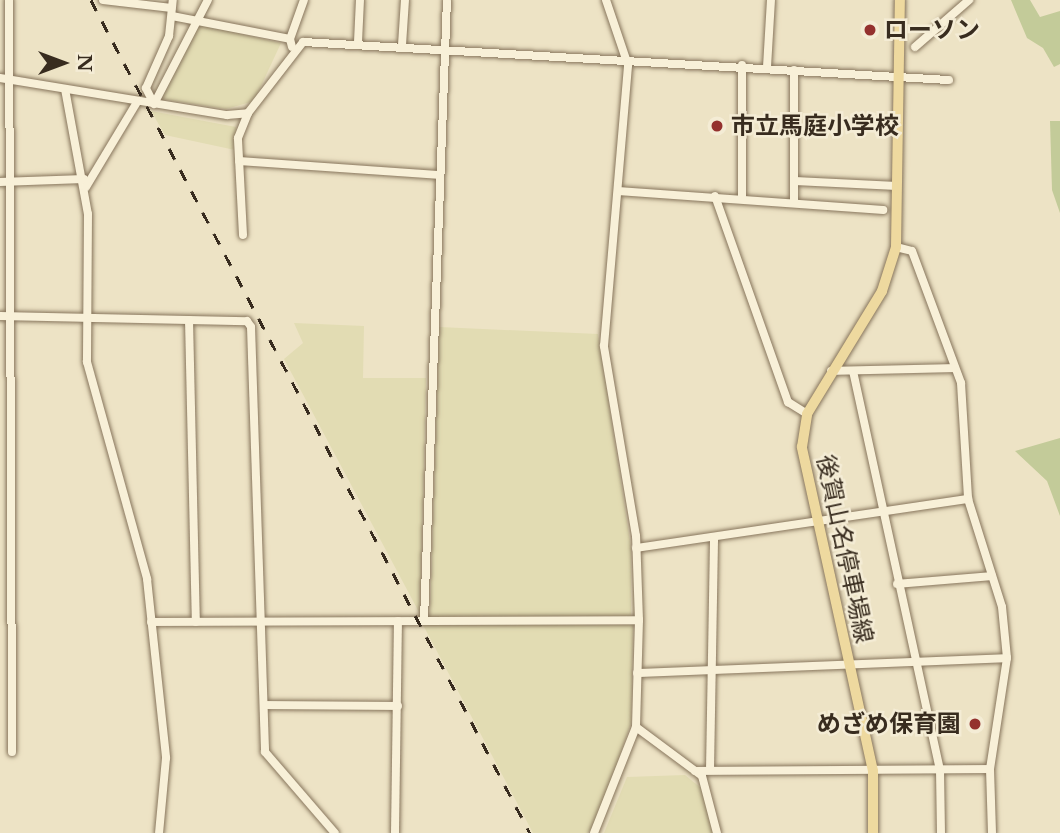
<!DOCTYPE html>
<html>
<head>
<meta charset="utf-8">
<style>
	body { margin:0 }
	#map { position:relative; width:1060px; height:833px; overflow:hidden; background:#ede3c5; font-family:"Libre Baskerville","Noto Sans JP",serif }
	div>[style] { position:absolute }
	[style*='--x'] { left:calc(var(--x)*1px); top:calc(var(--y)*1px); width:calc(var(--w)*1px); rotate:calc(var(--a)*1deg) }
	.farmland>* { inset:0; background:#e2dcb3 }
	.green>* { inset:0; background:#c3cb99 }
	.roads { filter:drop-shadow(0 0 2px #87755c) drop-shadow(0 0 2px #87755c) }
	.minor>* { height:8px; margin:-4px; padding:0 4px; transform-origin:4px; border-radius:4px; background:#f8f0d8 }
	.major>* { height:10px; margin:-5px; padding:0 5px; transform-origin:5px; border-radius:5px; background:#eed99f }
	.rail>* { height:2.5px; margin-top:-1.25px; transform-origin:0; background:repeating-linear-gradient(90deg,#382c1f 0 12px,transparent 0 24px) }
	.dots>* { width:19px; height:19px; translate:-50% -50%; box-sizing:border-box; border:4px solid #f4ecd5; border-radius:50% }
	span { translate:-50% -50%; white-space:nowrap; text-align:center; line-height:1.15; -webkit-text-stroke:5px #f4ecd5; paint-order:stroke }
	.poi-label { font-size:24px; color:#382c1f; font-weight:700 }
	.left { translate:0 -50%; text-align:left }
	.right { translate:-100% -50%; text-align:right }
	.street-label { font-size:24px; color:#382c1f }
	.north { position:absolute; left:28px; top:28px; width:70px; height:70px; -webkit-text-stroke:5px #f4ecd5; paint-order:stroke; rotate:90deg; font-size:19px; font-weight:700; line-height:28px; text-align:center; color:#382c1f }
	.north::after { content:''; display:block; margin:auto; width:24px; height:32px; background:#382c1f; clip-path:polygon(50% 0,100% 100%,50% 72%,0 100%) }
</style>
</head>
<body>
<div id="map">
	<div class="farmland">
		<div style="clip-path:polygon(197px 24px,281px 43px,254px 101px,226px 109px,161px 99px)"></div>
		<div style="clip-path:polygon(151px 111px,236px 127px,235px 150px,165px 135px)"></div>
		<div style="clip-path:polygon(294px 323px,364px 326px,363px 378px,426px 378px,420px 614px,284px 359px,303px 343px)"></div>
		<div style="clip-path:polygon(439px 327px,598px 334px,631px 548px,631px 616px,430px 619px)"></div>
		<div style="clip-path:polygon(422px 623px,633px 625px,631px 723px,599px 817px,588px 833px,533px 833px)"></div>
		<div style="clip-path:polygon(685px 775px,707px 793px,714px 833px,604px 833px,627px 777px)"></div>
	</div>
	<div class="green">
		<div style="clip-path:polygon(1011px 0,1030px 0,1040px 17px,1060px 11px,1060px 64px,1054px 67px,1043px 48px,1027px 38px)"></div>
		<div style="clip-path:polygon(1050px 121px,1060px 121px,1060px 213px,1052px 190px)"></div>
		<div style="clip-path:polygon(1060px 438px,1060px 516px,1047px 481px,1015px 451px)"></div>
	</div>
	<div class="roads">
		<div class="minor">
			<div style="--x:9;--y:0;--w:752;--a:89.77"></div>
			<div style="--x:103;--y:0;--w:69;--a:6.6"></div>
			<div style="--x:172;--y:16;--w:120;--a:11"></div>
			<div style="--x:290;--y:39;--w:8;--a:76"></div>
			<div style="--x:290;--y:39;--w:41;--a:-70.3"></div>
			<div style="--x:358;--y:42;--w:42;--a:-87.3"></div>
			<div style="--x:402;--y:45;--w:45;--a:-86.2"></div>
			<div style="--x:915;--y:47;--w:72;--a:-41"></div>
			<div style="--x:767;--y:67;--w:67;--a:-86.6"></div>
			<div style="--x:794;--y:70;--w:133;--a:90"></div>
			<div style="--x:0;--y:78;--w:230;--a:9.3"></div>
			<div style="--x:227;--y:115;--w:21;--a:-5"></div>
			<div style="--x:248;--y:113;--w:90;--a:-52.2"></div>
			<div style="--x:303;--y:42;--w:647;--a:3.37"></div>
			<div style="--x:65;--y:89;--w:127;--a:79.6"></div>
			<div style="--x:88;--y:214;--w:148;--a:90.4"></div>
			<div style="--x:87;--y:362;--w:225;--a:74.5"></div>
			<div style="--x:147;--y:579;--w:180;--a:83.9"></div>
			<div style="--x:166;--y:758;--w:75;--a:95.3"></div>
			<div style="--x:154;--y:104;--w:117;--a:-62.6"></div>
			<div style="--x:154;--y:104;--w:18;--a:-117"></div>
			<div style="--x:146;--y:88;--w:57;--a:-66.1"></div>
			<div style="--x:169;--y:36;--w:36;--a:-84"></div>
			<div style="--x:239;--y:161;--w:199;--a:4"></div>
			<div style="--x:795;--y:181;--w:102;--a:2.8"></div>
			<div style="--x:0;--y:182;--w:84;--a:-2"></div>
			<div style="--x:86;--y:187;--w:99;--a:-59"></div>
			<div style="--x:618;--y:191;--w:266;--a:4.1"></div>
			<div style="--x:715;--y:196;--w:219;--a:70.5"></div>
			<div style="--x:788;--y:402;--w:22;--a:32"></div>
			<div style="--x:742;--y:199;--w:134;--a:-90"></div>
			<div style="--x:243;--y:235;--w:97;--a:-93"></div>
			<div style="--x:238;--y:138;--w:27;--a:-68"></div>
			<div style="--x:896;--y:247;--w:16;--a:14"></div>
			<div style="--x:912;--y:251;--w:141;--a:69.6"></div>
			<div style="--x:961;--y:383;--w:116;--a:86.5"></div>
			<div style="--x:968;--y:499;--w:113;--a:72.5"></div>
			<div style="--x:1002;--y:607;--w:51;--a:84.4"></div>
			<div style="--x:1007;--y:658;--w:112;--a:98.7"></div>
			<div style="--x:990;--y:769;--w:64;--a:88.2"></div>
			<div style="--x:0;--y:316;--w:247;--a:1.2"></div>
			<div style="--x:247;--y:321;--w:7;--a:56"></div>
			<div style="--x:251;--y:327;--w:425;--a:88.1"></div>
			<div style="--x:265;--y:752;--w:107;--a:49.2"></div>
			<div style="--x:189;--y:320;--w:302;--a:88.7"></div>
			<div style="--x:831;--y:371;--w:122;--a:-1.4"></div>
			<div style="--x:853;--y:371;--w:408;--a:77.7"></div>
			<div style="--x:940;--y:770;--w:63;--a:89.1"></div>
			<div style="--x:636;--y:548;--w:336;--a:-8.4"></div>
			<div style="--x:897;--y:584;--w:95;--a:-4.8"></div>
			<div style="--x:424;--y:620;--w:620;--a:-87.88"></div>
			<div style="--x:151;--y:622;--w:488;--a:-0.2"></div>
			<div style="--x:637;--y:673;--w:370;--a:-2.3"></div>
			<div style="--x:264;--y:705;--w:134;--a:0.4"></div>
			<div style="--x:636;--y:727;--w:82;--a:36.6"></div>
			<div style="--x:702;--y:776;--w:59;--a:75.3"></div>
			<div style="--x:710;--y:770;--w:233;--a:-89"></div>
			<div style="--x:695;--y:771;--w:295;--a:-0.4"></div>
			<div style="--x:395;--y:833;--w:212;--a:-89.2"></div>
			<div style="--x:594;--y:833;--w:114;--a:-68.4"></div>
			<div style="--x:636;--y:727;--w:107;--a:-88.4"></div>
			<div style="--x:639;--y:620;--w:84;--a:-92"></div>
			<div style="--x:636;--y:536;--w:193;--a:-99.6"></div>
			<div style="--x:604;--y:346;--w:282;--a:-85.1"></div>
			<div style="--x:628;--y:65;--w:69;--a:-108.7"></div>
		</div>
		<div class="major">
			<div style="--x:873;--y:833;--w:62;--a:-90"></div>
			<div style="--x:873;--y:771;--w:332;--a:-102.4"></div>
			<div style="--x:802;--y:447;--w:33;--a:-81"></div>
			<div style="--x:807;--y:414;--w:144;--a:-58.6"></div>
			<div style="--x:882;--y:291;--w:46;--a:-72.3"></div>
			<div style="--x:896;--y:247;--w:247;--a:-89.1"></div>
		</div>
	</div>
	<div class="rail">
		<div style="--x:91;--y:0;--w:942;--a:62.21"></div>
	</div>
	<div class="dots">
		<div style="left:870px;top:30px;background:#94312e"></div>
		<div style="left:717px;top:126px;background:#94312e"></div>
		<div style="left:975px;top:724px;background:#94312e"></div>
	</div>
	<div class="poi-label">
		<span class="left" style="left:884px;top:30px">ローソン</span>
		<span class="left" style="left:731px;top:126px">市立馬庭小学校</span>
		<span class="right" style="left:961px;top:724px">めざめ保育園</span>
	</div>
	<div class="street-label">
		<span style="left:845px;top:549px;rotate:78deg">後賀山名停車場線</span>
	</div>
	<div class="north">N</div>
</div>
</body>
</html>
